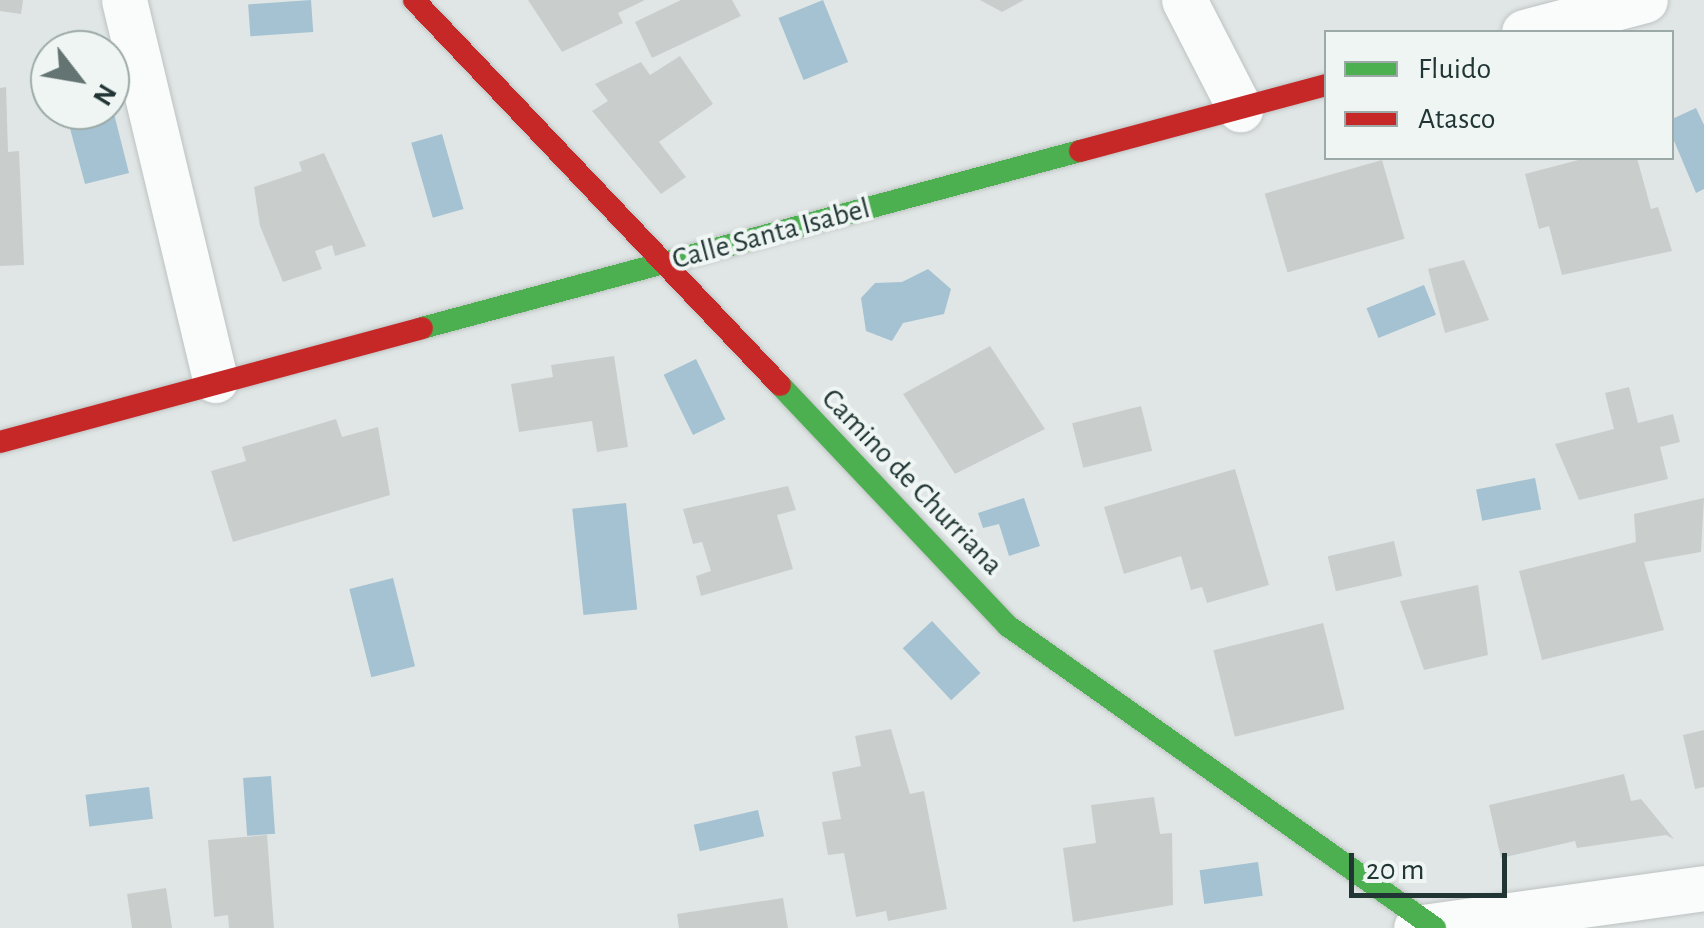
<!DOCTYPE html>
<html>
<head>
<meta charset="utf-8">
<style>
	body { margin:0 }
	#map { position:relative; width:1704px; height:928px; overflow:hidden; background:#e0e6e5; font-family:"Alegreya Sans",sans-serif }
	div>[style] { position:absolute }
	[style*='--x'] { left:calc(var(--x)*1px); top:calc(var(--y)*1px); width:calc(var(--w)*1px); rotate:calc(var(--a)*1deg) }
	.water>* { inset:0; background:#a4c2d1; transform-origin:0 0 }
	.building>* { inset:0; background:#c9cecd; transform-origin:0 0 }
	.roads { filter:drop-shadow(0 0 2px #bdc3c2) drop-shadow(0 0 2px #bdc3c2) }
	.street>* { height:45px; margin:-22.5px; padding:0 22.5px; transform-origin:22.5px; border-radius:22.5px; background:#fafbfb }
	.fast>* { height:22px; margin:-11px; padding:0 11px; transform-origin:11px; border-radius:11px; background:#4caf50 }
	.jam>* { height:22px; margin:-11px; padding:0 11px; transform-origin:11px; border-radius:11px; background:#c62828 }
	span { translate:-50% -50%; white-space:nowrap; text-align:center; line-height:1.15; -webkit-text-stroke:8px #eef5f3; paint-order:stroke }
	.street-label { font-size:30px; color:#213634 }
	.legend { position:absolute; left:1324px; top:30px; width:350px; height:130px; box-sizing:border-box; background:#eef5f3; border:2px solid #9ca9a7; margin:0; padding:12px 18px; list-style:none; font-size:30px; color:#213634 }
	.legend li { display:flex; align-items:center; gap:20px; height:50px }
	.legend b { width:50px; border:2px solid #9ca9a7 }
	.north { position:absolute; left:30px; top:30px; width:100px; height:100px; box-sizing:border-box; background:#eef5f3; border:2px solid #9ca9a7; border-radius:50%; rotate:121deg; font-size:28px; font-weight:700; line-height:40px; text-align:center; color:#213634 }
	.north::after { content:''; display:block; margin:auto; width:35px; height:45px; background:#647472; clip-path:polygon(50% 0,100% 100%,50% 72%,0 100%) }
	.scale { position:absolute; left:1349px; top:853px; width:158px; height:45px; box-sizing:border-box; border:5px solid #213634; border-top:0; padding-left:12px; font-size:30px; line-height:35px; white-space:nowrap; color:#213634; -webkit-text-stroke:8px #eef5f3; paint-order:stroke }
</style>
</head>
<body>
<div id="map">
	<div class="water">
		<div style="left:311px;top:0;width:32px;height:63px;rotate:86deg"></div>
		<div style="left:823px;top:0;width:67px;height:48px;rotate:68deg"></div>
		<div style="clip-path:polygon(110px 98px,129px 173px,85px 184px,65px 110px,110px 110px)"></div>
		<div style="clip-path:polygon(1696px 108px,1704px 125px,1704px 189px,1696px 193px,1672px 136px,1672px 119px)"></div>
		<div style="left:442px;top:134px;width:78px;height:32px;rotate:74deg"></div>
		<div style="clip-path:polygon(928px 269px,951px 289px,944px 314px,903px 323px,892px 341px,866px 331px,861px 298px,875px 283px,902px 282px)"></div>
		<div style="left:1424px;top:285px;width:32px;height:62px;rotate:68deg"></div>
		<div style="left:696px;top:359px;width:67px;height:36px;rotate:64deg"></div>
		<div style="left:1535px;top:478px;width:32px;height:60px;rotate:79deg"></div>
		<div style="clip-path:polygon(1024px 498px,1040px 546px,1009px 556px,999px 524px,983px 528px,978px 513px)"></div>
		<div style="left:626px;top:503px;width:107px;height:54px;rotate:84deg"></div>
		<div style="left:393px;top:578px;width:91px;height:45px;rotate:76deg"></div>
		<div style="left:932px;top:621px;width:71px;height:40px;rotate:47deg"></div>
		<div style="left:271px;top:776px;width:58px;height:28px;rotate:86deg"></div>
		<div style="left:149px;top:787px;width:32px;height:64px;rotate:83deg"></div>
		<div style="left:758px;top:810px;width:27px;height:66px;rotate:77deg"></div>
		<div style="left:1258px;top:862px;width:34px;height:59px;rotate:82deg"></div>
	</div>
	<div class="building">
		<div style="clip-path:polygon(0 0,23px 0,21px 14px,0 11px)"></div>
		<div style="clip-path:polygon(528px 0,645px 0,618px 13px,623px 23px,562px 52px)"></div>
		<div style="clip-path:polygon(681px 0,732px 0,741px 16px,652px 58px,635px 22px)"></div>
		<div style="clip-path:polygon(980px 0,1024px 0,1002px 12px)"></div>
		<div style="clip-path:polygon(680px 56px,713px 104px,659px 142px,686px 177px,661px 194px,592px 111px,608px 101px,595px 84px,641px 62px,650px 75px)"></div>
		<div style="clip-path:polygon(6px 87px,8px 152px,19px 151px,24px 265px,0 266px,0 88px)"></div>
		<div style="clip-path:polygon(324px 153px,366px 246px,335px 256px,332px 245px,315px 251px,322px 269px,283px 282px,260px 226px,254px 187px,302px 171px,299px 162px)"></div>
		<div style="clip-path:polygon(1586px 158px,1637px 158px,1651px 209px,1658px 207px,1672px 251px,1562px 275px,1549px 226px,1539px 229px,1525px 174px)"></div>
		<div style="left:1382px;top:160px;width:82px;height:122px;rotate:74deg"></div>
		<div style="clip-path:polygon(1464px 260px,1489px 320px,1445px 333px,1428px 269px)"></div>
		<div style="clip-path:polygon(990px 346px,1045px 429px,955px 474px,903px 394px)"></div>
		<div style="clip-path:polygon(614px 356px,628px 447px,597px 452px,592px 421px,519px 432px,511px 384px,553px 377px,551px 365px)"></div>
		<div style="clip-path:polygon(1629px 387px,1638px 423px,1673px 414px,1680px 442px,1660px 447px,1668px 479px,1579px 500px,1555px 444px,1614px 429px,1605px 393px)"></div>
		<div style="left:1141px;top:406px;width:46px;height:71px;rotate:76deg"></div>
		<div style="clip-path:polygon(336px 419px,342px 437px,378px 427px,390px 495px,233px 542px,211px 471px,246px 461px,242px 447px)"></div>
		<div style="clip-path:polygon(1235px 469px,1269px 585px,1207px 603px,1202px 587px,1191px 590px,1181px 556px,1124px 574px,1104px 507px)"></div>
		<div style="clip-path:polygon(788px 486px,796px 510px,777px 515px,793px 569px,701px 596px,696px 576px,711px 571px,702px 542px,693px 544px,683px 509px)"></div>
		<div style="clip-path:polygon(1704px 498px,1701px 552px,1644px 562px,1664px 630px,1542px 660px,1519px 571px,1636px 542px,1634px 514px)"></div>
		<div style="left:1394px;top:541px;width:36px;height:68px;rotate:77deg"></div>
		<div style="clip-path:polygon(1478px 585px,1488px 655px,1424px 670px,1400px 601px)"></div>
		<div style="left:1323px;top:623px;width:89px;height:113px;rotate:76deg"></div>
		<div style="clip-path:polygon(891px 729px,910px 794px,924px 791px,947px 909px,888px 921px,886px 911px,856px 917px,844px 853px,828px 855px,822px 822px,841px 819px,832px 772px,861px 766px,855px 736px)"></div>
		<div style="clip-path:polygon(1704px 730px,1704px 787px,1695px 789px,1683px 735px)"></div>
		<div style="clip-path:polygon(1624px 774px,1631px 801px,1641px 799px,1674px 839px,1666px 835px,1577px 848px,1575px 841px,1501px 858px,1489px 805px)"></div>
		<div style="clip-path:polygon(1154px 797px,1160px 834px,1172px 833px,1173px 905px,1073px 922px,1063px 848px,1096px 843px,1091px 805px)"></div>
		<div style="clip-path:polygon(267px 835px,274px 928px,229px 928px,228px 915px,214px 917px,208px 840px)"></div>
		<div style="clip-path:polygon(166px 888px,172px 928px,132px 928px,127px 894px)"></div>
		<div style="clip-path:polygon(783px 898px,788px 928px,679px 928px,677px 914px)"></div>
	</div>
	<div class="roads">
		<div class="street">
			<div style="--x:124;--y:0;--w:391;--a:76.5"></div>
			<div style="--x:1184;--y:0;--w:123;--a:62.8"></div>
			<div style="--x:1524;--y:32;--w:125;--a:-14.8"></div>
			<div style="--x:1416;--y:928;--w:291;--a:-7.9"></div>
		</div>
		<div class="fast">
			<div style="--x:422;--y:328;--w:681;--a:-15.06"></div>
			<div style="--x:780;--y:385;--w:332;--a:46.6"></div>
			<div style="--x:1008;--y:626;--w:523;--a:35.27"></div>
		</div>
		<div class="jam">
			<div style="--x:414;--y:0;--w:531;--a:46.45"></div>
			<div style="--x:1080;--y:151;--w:255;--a:-15"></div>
			<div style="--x:0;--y:442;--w:437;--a:-15.1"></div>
		</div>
	</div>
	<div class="street-label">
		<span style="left:771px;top:234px;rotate:-15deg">Calle Santa Isabel</span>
		<span style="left:912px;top:482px;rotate:46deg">Camino de Churriana</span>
	</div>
	<ul class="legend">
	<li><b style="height:12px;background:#4caf50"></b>Fluido</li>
	<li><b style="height:12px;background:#c62828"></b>Atasco</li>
	</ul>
	<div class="north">N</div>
	<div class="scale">20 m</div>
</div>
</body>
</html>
